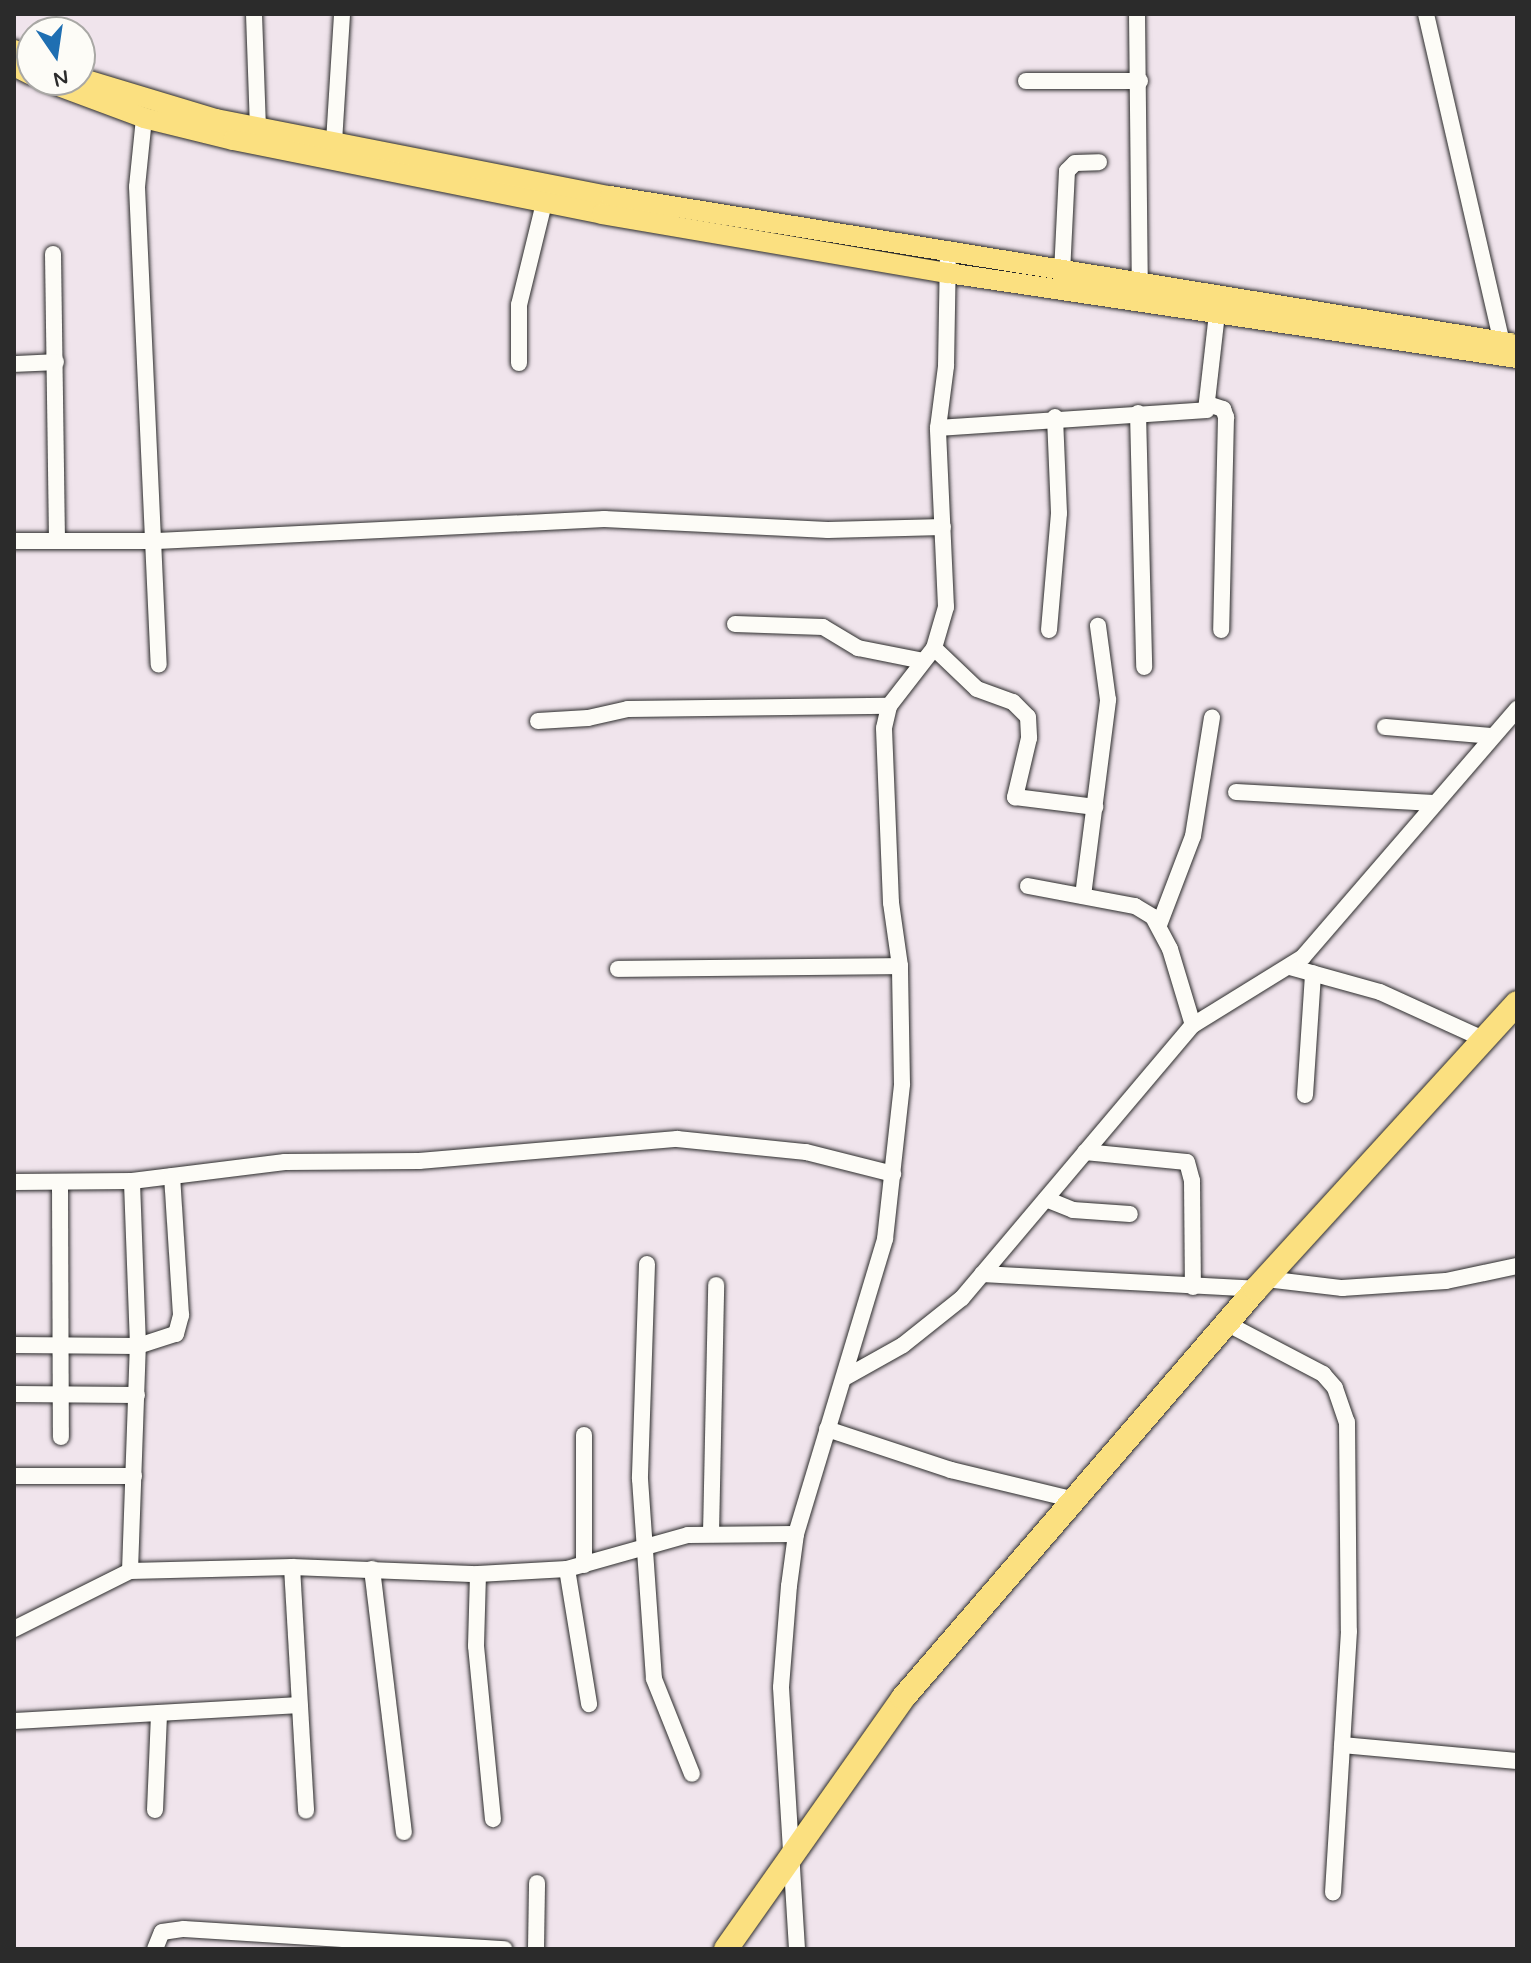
<!DOCTYPE html>
<html>
<head>
<meta charset="utf-8">
<style>
	body { margin:0 }
	#map { position:relative; width:1531px; height:1963px; overflow:hidden; background:#f0e4ec; font-family:Mynerve,sans-serif }
	div>[style] { position:absolute }
	[style*='--x'] { left:calc(var(--x)*1px); top:calc(var(--y)*1px); width:calc(var(--w)*1px); rotate:calc(var(--a)*1deg) }
	.roads { filter:drop-shadow(0 0 2px #2b2b2b) drop-shadow(0 0 2px #2b2b2b) }
	.minor>* { height:16px; margin:-8px; padding:0 8px; transform-origin:8px; border-radius:8px; background:#fdfcf7 }
	.major>* { height:20px; margin:-10px; padding:0 10px; transform-origin:10px; border-radius:10px; background:#fbe080 }
	.highway>* { height:24px; margin:-12px; padding:0 12px; transform-origin:12px; border-radius:12px; background:#fbe080 }
	span { translate:-50% -50%; white-space:nowrap; text-align:center; line-height:1.15; -webkit-text-stroke:6px #fdfcf7; paint-order:stroke }
	.frame { position:absolute; inset:0; border:16px solid #2b2b2b; pointer-events:none }
	.north { position:absolute; left:16px; top:16px; width:80px; height:80px; box-sizing:border-box; background:#fdfcf7; border:2px solid #a9a8a5; border-radius:50%; rotate:167deg; font-size:22px; font-weight:700; line-height:32px; text-align:center; color:#2b2b2b }
	.north::after { content:''; display:block; margin:auto; width:28px; height:36px; background:#1f6fb2; clip-path:polygon(50% 0,100% 100%,50% 72%,0 100%) }
</style>
</head>
<body>
<div id="map">
	<div class="roads">
		<div class="minor">
			<div style="--x:254;--y:14;--w:114;--a:88"></div>
			<div style="--x:1137;--y:14;--w:271;--a:89.4"></div>
			<div style="--x:1426;--y:14;--w:347;--a:77"></div>
			<div style="--x:1026;--y:81;--w:114;--a:0"></div>
			<div style="--x:144;--y:118;--w:69;--a:95.8"></div>
			<div style="--x:137;--y:187;--w:478;--a:87.4"></div>
			<div style="--x:334;--y:142;--w:128;--a:-86.4"></div>
			<div style="--x:53;--y:254;--w:287;--a:89.2"></div>
			<div style="--x:1062;--y:273;--w:102;--a:-87.2"></div>
			<div style="--x:1067;--y:171;--w:11;--a:-45"></div>
			<div style="--x:1075;--y:163;--w:24;--a:-2"></div>
			<div style="--x:519;--y:363;--w:58;--a:-90"></div>
			<div style="--x:519;--y:305;--w:105;--a:-76.2"></div>
			<div style="--x:14;--y:364;--w:42;--a:-2.7"></div>
			<div style="--x:1211;--y:405;--w:13;--a:18"></div>
			<div style="--x:1223;--y:409;--w:9;--a:69"></div>
			<div style="--x:1226;--y:417;--w:213;--a:91.3"></div>
			<div style="--x:1138;--y:413;--w:254;--a:88.6"></div>
			<div style="--x:938;--y:428;--w:269;--a:-3.8"></div>
			<div style="--x:1206;--y:410;--w:98;--a:-83.5"></div>
			<div style="--x:14;--y:541;--w:143;--a:0"></div>
			<div style="--x:157;--y:541;--w:448;--a:-2.8"></div>
			<div style="--x:604;--y:519;--w:224;--a:2.8"></div>
			<div style="--x:828;--y:530;--w:115;--a:-1.5"></div>
			<div style="--x:735;--y:624;--w:88;--a:2"></div>
			<div style="--x:823;--y:627;--w:41;--a:31"></div>
			<div style="--x:858;--y:648;--w:66;--a:11.3"></div>
			<div style="--x:1049;--y:630;--w:117;--a:-85.1"></div>
			<div style="--x:1059;--y:513;--w:96;--a:-92.4"></div>
			<div style="--x:934;--y:648;--w:59;--a:43.6"></div>
			<div style="--x:977;--y:689;--w:38;--a:20"></div>
			<div style="--x:1013;--y:702;--w:21;--a:45"></div>
			<div style="--x:1028;--y:717;--w:21;--a:87"></div>
			<div style="--x:1029;--y:738;--w:61;--a:103.3"></div>
			<div style="--x:1015;--y:797;--w:81;--a:7.1"></div>
			<div style="--x:538;--y:721;--w:50;--a:-3.4"></div>
			<div style="--x:588;--y:718;--w:41;--a:-12.7"></div>
			<div style="--x:628;--y:709;--w:261;--a:-0.7"></div>
			<div style="--x:1385;--y:727;--w:107;--a:4.8"></div>
			<div style="--x:1236;--y:792;--w:198;--a:3.2"></div>
			<div style="--x:1028;--y:886;--w:109;--a:10.6"></div>
			<div style="--x:1135;--y:906;--w:21;--a:31"></div>
			<div style="--x:1153;--y:917;--w:36;--a:62"></div>
			<div style="--x:1170;--y:949;--w:79;--a:73.2"></div>
			<div style="--x:1083;--y:896;--w:198;--a:-82.7"></div>
			<div style="--x:1108;--y:700;--w:75;--a:-97.7"></div>
			<div style="--x:1159;--y:925;--w:95;--a:-69.1"></div>
			<div style="--x:1193;--y:836;--w:120;--a:-80.9"></div>
			<div style="--x:1290;--y:967;--w:93;--a:15.5"></div>
			<div style="--x:1380;--y:992;--w:111;--a:24.5"></div>
			<div style="--x:618;--y:969;--w:282;--a:-0.6"></div>
			<div style="--x:1305;--y:1095;--w:122;--a:-86.2"></div>
			<div style="--x:1085;--y:1152;--w:102;--a:5.6"></div>
			<div style="--x:1187;--y:1162;--w:20;--a:75"></div>
			<div style="--x:1192;--y:1181;--w:106;--a:89.5"></div>
			<div style="--x:14;--y:1182;--w:118;--a:-0.5"></div>
			<div style="--x:132;--y:1181;--w:154;--a:-7.1"></div>
			<div style="--x:285;--y:1162;--w:134;--a:-0.4"></div>
			<div style="--x:419;--y:1161;--w:259;--a:-4.9"></div>
			<div style="--x:677;--y:1139;--w:130;--a:5.8"></div>
			<div style="--x:806;--y:1152;--w:90;--a:14.2"></div>
			<div style="--x:60;--y:1182;--w:255;--a:89.8"></div>
			<div style="--x:1046;--y:1199;--w:29;--a:22"></div>
			<div style="--x:1073;--y:1210;--w:57;--a:4"></div>
			<div style="--x:647;--y:1264;--w:215;--a:91.9"></div>
			<div style="--x:640;--y:1479;--w:200;--a:86"></div>
			<div style="--x:654;--y:1679;--w:102;--a:68.2"></div>
			<div style="--x:982;--y:1274;--w:274;--a:3.1"></div>
			<div style="--x:1266;--y:1279;--w:77;--a:6.8"></div>
			<div style="--x:1342;--y:1288;--w:104;--a:-3.9"></div>
			<div style="--x:1446;--y:1281;--w:73;--a:-11.9"></div>
			<div style="--x:1226;--y:1323;--w:110;--a:27.7"></div>
			<div style="--x:1323;--y:1374;--w:18;--a:49"></div>
			<div style="--x:1335;--y:1388;--w:36;--a:71"></div>
			<div style="--x:1347;--y:1422;--w:209;--a:89.5"></div>
			<div style="--x:1349;--y:1631;--w:262;--a:93.5"></div>
			<div style="--x:14;--y:1345;--w:124;--a:0.5"></div>
			<div style="--x:138;--y:1346;--w:40;--a:-18"></div>
			<div style="--x:176;--y:1334;--w:20;--a:-75"></div>
			<div style="--x:181;--y:1315;--w:139;--a:-93.7"></div>
			<div style="--x:846;--y:1377;--w:65;--a:-29.3"></div>
			<div style="--x:903;--y:1345;--w:75;--a:-38.5"></div>
			<div style="--x:962;--y:1298;--w:358;--a:-49.8"></div>
			<div style="--x:1193;--y:1025;--w:129;--a:-31.7"></div>
			<div style="--x:1303;--y:957;--w:328;--a:-49.2"></div>
			<div style="--x:14;--y:1394;--w:123;--a:0.5"></div>
			<div style="--x:827;--y:1429;--w:131;--a:18.3"></div>
			<div style="--x:951;--y:1470;--w:123;--a:13.6"></div>
			<div style="--x:14;--y:1476;--w:120;--a:0"></div>
			<div style="--x:711;--y:1534;--w:249;--a:-88.8"></div>
			<div style="--x:584;--y:1565;--w:130;--a:-90"></div>
			<div style="--x:292;--y:1567;--w:244;--a:86.7"></div>
			<div style="--x:372;--y:1569;--w:265;--a:83.1"></div>
			<div style="--x:567;--y:1569;--w:137;--a:80.7"></div>
			<div style="--x:130;--y:1571;--w:225;--a:-88"></div>
			<div style="--x:138;--y:1346;--w:165;--a:-92.1"></div>
			<div style="--x:478;--y:1574;--w:72;--a:91.6"></div>
			<div style="--x:476;--y:1646;--w:174;--a:84.4"></div>
			<div style="--x:14;--y:1629;--w:130;--a:-26.6"></div>
			<div style="--x:130;--y:1571;--w:162;--a:-1.4"></div>
			<div style="--x:292;--y:1567;--w:186;--a:2.2"></div>
			<div style="--x:478;--y:1574;--w:89;--a:-3.2"></div>
			<div style="--x:567;--y:1569;--w:126;--a:-15.7"></div>
			<div style="--x:688;--y:1535;--w:108;--a:-0.5"></div>
			<div style="--x:14;--y:1721;--w:283;--a:-3.2"></div>
			<div style="--x:1342;--y:1745;--w:176;--a:5.2"></div>
			<div style="--x:155;--y:1810;--w:97;--a:-87.6"></div>
			<div style="--x:155;--y:1949;--w:18;--a:-68"></div>
			<div style="--x:162;--y:1932;--w:22;--a:-8"></div>
			<div style="--x:184;--y:1929;--w:321;--a:3.6"></div>
			<div style="--x:536;--y:1949;--w:66;--a:-89.1"></div>
			<div style="--x:797;--y:1949;--w:262;--a:-93.5"></div>
			<div style="--x:781;--y:1687;--w:101;--a:-85.5"></div>
			<div style="--x:789;--y:1586;--w:52;--a:-82.3"></div>
			<div style="--x:796;--y:1534;--w:308;--a:-73.2"></div>
			<div style="--x:885;--y:1239;--w:156;--a:-83.7"></div>
			<div style="--x:902;--y:1084;--w:118;--a:-91"></div>
			<div style="--x:900;--y:966;--w:64;--a:-98.1"></div>
			<div style="--x:891;--y:903;--w:175;--a:-92.3"></div>
			<div style="--x:884;--y:728;--w:23;--a:-77"></div>
			<div style="--x:889;--y:706;--w:73;--a:-52.2"></div>
			<div style="--x:934;--y:648;--w:43;--a:-73.7"></div>
			<div style="--x:946;--y:607;--w:179;--a:-92.6"></div>
			<div style="--x:938;--y:428;--w:63;--a:-82.6"></div>
			<div style="--x:946;--y:366;--w:111;--a:-89"></div>
		</div>
		<div class="major">
			<div style="--x:14;--y:50;--w:20;--a:27"></div>
			<div style="--x:14;--y:66;--w:20;--a:27"></div>
			<div style="--x:80;--y:78;--w:142;--a:16.8"></div>
			<div style="--x:216;--y:119;--w:401;--a:11.1"></div>
			<div style="--x:610;--y:196;--w:912;--a:9.28"></div>
			<div style="--x:42;--y:80;--w:109;--a:20.4"></div>
			<div style="--x:144;--y:118;--w:92;--a:13.9"></div>
			<div style="--x:233;--y:140;--w:376;--a:11.3"></div>
			<div style="--x:602;--y:214;--w:351;--a:9.7"></div>
			<div style="--x:948;--y:273;--w:575;--a:8.5"></div>
		</div>
		<div class="highway">
			<div style="--x:726;--y:1949;--w:307;--a:-54.8"></div>
			<div style="--x:903;--y:1698;--w:540;--a:-49.2"></div>
			<div style="--x:1256;--y:1289;--w:387;--a:-47.6"></div>
		</div>
	</div>
	<div class="frame"></div>
	<div class="north">N</div>
</div>
</body>
</html>
